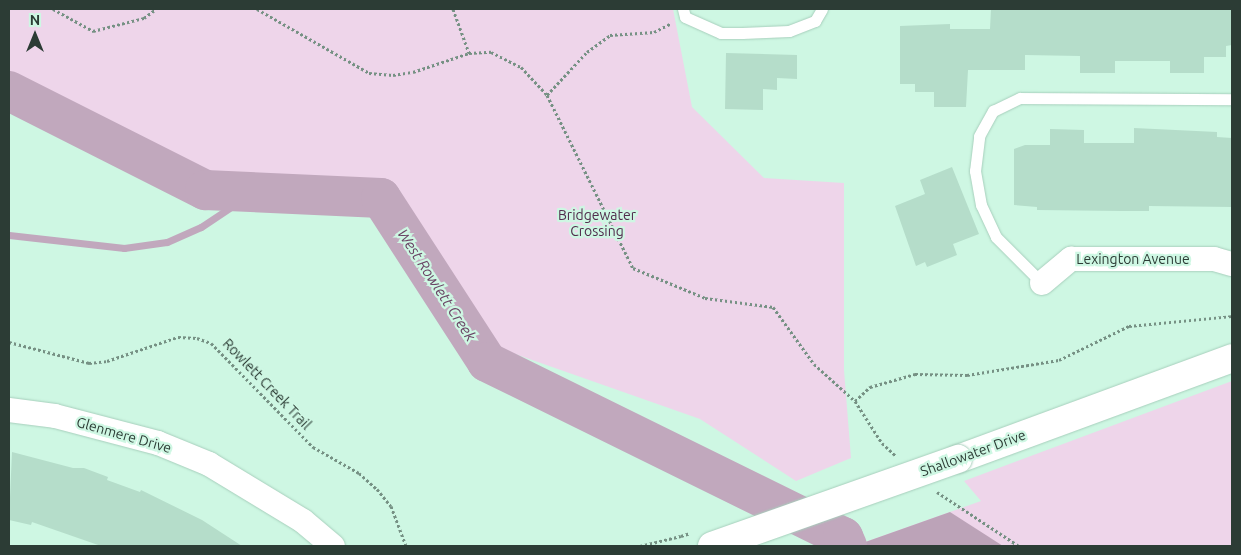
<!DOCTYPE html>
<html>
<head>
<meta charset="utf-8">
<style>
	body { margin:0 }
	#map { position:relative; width:1241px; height:555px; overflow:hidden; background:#cef7e3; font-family:Ubuntu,sans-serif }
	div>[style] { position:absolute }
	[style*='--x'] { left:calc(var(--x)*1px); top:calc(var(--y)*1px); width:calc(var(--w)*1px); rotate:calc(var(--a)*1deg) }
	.green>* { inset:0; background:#eed5ea }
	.forest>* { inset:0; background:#bca3b8 }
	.stream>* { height:7px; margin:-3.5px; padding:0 3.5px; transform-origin:3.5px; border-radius:3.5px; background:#c1a8bd }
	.river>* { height:40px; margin:-20px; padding:0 20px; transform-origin:20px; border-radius:20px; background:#c1a8bd }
	.building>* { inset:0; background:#b5ddca }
	.path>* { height:3px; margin-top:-1.5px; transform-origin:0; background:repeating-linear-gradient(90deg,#769184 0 2.5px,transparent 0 5px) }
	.roads { filter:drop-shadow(0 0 1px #a7cfbc) drop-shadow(0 0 1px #a7cfbc) }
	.service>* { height:11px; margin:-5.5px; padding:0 5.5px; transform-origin:5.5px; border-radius:5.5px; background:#fff }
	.minor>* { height:24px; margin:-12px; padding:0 12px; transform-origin:12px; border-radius:12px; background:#fff }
	.tertiary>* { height:28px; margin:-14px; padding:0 14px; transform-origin:14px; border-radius:14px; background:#fff }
	.path-bridge>* { height:3px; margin-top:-1.5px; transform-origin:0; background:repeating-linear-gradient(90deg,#769184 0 2.5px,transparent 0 5px) }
	.bridges { filter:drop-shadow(0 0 1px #a7cfbc) drop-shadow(0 0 1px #a7cfbc) }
	.tertiary-bridge>* { height:28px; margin:-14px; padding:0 14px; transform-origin:14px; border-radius:14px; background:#fff }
	span { translate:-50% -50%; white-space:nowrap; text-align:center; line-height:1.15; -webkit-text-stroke:4.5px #cef7e3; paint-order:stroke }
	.park-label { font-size:14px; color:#512d4d }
	.street-label { font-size:14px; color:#2c3c35 }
	.water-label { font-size:15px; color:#6a4465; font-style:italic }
	.frame { position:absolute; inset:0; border:10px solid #2c3c35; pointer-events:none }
	.north { position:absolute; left:10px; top:10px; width:50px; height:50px; -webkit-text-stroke:4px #cef7e3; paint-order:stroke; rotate:0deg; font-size:14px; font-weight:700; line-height:20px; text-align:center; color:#2c3c35 }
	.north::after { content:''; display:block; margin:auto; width:18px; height:22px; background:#2c3c35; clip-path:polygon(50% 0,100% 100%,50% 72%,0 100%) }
</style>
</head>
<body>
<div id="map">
	<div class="green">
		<div style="clip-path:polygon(9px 9px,673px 9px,692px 107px,764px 178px,844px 183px,844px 370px,851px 458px,796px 481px,700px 419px,501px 349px,392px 191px,204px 181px,9px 72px)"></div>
		<div style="clip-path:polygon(1232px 381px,1232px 546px,854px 546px,981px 501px,964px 481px)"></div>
	</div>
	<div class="forest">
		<div style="clip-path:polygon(950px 512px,1003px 546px,854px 546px)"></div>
	</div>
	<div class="stream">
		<div style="--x:9;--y:235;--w:116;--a:6.4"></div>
		<div style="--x:124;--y:248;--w:43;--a:-7.9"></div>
		<div style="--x:167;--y:242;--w:37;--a:-24"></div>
		<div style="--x:201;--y:227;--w:61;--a:-33.7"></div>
	</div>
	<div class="river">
		<div style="--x:9;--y:91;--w:220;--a:26.8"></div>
		<div style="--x:205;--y:190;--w:176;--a:2.6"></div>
		<div style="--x:381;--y:198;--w:195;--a:57.1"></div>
		<div style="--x:487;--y:362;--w:397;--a:26.2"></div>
		<div style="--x:843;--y:537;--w:10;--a:66"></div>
	</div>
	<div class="building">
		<div style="clip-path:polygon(991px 9px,1232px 9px,1232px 45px,1226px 46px,1226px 57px,1204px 57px,1204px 73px,1170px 73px,1170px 61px,1115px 61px,1115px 73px,1080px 73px,1080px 56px,1025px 55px,1025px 70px,968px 70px,966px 107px,934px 107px,934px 92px,915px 92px,915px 84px,900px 84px,900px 26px,950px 24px,950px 29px,990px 29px)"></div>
		<div style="clip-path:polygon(726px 53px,797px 55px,797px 79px,777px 78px,777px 90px,763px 89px,763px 110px,725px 109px)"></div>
		<div style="clip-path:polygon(1134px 128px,1217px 132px,1217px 137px,1232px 138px,1232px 207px,1149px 206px,1149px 211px,1122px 211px,1037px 210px,1037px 207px,1014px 205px,1014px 149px,1025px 145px,1050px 145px,1050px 129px,1084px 130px,1084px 143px,1134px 143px)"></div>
		<div style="clip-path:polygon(952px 167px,979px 234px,953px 244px,957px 255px,927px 267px,925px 262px,916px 266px,895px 206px,925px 194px,920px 180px)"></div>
		<div style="clip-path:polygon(12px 452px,73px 468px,84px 468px,108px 477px,107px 480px,140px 492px,141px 490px,202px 520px,242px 546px,101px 546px,32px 522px,31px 525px,9px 520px)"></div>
	</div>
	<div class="path">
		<div style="--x:53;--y:9;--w:46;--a:28.8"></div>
		<div style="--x:93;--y:31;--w:53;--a:-14.3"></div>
		<div style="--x:144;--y:18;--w:15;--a:-37"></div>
		<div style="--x:257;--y:9;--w:129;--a:29.7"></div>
		<div style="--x:369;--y:73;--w:24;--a:5"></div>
		<div style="--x:393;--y:75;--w:20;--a:-9"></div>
		<div style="--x:413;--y:72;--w:59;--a:-18.7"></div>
		<div style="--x:469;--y:53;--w:22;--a:-3"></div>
		<div style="--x:491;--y:52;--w:34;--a:27"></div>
		<div style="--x:521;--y:67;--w:38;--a:47"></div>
		<div style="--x:547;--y:95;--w:193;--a:63.6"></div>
		<div style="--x:633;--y:268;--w:78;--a:22.6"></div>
		<div style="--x:705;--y:298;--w:69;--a:7.5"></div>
		<div style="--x:773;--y:307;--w:70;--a:54.3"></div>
		<div style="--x:814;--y:364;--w:55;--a:42.1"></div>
		<div style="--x:855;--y:401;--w:50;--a:57.3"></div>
		<div style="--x:882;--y:443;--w:18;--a:43"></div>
		<div style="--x:453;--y:9;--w:47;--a:70"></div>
		<div style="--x:547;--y:95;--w:59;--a:-47.1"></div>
		<div style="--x:587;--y:52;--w:29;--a:-36"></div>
		<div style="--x:610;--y:35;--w:44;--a:-3.9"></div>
		<div style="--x:654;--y:32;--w:18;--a:-27"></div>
		<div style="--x:9;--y:342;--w:83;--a:14.7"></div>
		<div style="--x:89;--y:363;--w:18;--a:-6"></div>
		<div style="--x:107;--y:361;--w:75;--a:-18.7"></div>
		<div style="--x:178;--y:337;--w:19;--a:3"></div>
		<div style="--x:197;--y:338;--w:15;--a:20"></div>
		<div style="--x:211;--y:343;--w:146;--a:45.6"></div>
		<div style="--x:313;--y:447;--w:53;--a:29.5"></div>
		<div style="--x:359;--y:473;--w:24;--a:42"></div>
		<div style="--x:377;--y:489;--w:22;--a:51"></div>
		<div style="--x:391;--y:506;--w:43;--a:69.4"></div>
		<div style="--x:855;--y:401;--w:21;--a:-43"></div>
		<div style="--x:870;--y:387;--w:47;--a:-16.1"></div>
		<div style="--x:915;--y:374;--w:52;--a:1.1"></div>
		<div style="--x:967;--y:375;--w:93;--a:-9.3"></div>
		<div style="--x:1059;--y:360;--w:78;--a:-25.9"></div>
		<div style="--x:1129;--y:326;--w:103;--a:-5.5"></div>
		<div style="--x:937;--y:492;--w:98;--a:33.4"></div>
		<div style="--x:640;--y:546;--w:42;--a:-13.7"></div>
	</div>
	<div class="roads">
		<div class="service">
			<div style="--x:683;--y:9;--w:8;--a:76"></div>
			<div style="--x:685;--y:17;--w:39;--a:24"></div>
			<div style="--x:721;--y:33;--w:21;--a:0"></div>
			<div style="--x:742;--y:33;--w:47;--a:-2.4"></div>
			<div style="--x:789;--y:31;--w:28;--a:-21"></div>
			<div style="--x:815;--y:21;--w:14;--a:-60"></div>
			<div style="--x:1042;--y:283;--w:65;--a:-135"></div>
			<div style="--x:996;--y:237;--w:35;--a:-115"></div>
			<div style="--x:981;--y:205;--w:35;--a:-100"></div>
			<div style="--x:975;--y:171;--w:35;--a:-83"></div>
			<div style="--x:979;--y:136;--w:29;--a:-61"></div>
			<div style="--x:993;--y:111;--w:30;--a:-26"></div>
			<div style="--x:1020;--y:98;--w:212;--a:0.3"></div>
		</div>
		<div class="minor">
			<div style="--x:1042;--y:283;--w:38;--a:-40"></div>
			<div style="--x:1071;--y:259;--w:143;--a:0"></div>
			<div style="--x:1214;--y:259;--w:19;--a:16"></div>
			<div style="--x:9;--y:410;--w:46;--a:7.4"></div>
			<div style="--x:55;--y:416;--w:106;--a:14.7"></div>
			<div style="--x:158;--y:443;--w:55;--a:22.4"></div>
			<div style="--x:209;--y:464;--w:110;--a:31.2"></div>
			<div style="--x:303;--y:521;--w:39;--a:40"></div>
		</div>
		<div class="tertiary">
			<div style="--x:958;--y:459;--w:292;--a:-20.2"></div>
		</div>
	</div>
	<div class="path-bridge">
		<div style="--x:681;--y:536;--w:9;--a:-18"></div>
	</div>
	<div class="bridges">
		<div class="tertiary-bridge">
			<div style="--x:712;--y:546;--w:261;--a:-19.5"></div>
		</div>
	</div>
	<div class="park-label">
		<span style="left:597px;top:223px">Bridgewater<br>Crossing</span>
	</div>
	<div class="street-label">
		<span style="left:1133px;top:259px">Lexington Avenue</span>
		<span style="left:267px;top:384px;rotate:46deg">Rowlett Creek Trail</span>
		<span style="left:124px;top:435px;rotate:16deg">Glenmere Drive</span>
		<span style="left:973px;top:453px;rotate:-20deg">Shallowater Drive</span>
	</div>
	<div class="water-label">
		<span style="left:437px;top:285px;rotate:57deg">West Rowlett Creek</span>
	</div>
	<div class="frame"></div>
	<div class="north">N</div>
</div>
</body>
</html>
